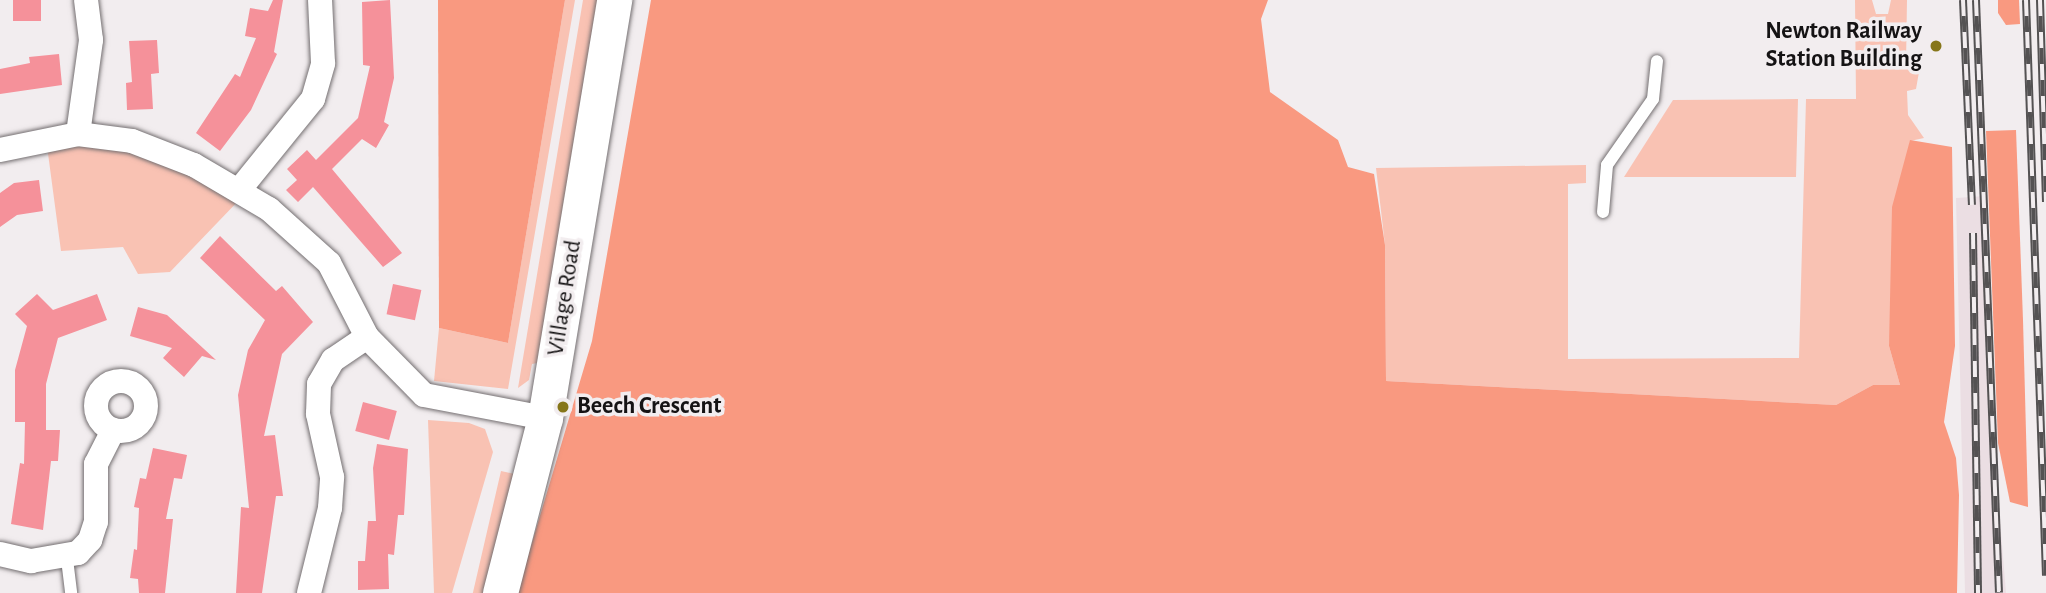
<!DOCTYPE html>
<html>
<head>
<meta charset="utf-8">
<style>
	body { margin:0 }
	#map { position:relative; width:2046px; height:593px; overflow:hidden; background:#f2edef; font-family:"Alegreya Sans",sans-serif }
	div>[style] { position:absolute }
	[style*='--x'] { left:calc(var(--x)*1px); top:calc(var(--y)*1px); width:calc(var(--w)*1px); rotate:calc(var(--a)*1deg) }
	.built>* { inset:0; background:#ebdee3 }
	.green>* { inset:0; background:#f9c2b3; transform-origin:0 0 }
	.forest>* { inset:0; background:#f99980 }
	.building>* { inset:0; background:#f5919a; transform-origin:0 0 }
	.roads { filter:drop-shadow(0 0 2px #746f71) drop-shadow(0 0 2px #746f71) }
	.lane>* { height:12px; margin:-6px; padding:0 6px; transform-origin:6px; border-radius:6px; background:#fff }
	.street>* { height:24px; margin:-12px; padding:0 12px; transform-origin:12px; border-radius:12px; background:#fff }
	.street>.ring { margin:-12px; padding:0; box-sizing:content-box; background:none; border:24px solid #fff; border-radius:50% }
	.secondary>* { height:35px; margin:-17.5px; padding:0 17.5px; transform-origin:17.5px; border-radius:17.5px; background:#fff }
	.rail>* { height:8px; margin-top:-4px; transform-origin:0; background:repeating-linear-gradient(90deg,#f2edef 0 16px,#545253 0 32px); box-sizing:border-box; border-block:2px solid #545253 }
	.dots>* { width:19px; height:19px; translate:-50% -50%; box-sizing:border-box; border:4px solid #f2edef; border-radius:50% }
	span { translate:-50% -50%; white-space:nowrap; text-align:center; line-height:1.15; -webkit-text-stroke:7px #f2edef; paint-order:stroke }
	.poi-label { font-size:24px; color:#151314; font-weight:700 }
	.right { translate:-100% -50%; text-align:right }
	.left { translate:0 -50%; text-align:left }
	.street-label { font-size:24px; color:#151314 }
</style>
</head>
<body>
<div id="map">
	<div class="built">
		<div style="clip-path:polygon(1986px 196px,1990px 400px,2006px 593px,1965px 593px,1956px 198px)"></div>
	</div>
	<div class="green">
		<div style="clip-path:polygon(565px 0,575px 0,508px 389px,434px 381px,439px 328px,508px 343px)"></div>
		<div style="clip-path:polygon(583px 0,603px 0,542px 362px,532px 364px,529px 380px,518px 388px)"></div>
		<div style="clip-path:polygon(1855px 0,1872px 0,1876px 14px,1888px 14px,1891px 0,1907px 0,1906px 65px,1919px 72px,1916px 89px,1907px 91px,1908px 115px,1924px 138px,1910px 141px,1889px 346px,1900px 385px,1873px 385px,1836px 405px,1386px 381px,1385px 245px,1376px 168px,1586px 165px,1586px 183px,1568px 184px,1568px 359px,1799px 358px,1806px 99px,1856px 99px)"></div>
		<div style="clip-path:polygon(1798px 99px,1796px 177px,1624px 177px,1673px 100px)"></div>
		<div style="clip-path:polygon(133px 144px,242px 197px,170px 272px,138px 274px,123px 247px,61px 251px,47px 146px)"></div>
		<div style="clip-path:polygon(428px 420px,469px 423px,485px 429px,493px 452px,452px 593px,434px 593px)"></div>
		<div style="left:501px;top:471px;width:17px;height:127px;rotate:13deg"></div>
	</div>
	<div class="forest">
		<div style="clip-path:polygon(438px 0,565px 0,508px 343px,439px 328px)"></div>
		<div style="clip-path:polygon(651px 0,1268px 0,1261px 19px,1270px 92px,1338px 140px,1348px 167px,1374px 174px,1385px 245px,1386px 381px,1836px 405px,1873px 385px,1900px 385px,1889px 346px,1892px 207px,1910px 140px,1952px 147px,1955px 346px,1944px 422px,1956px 458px,1959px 495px,1957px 593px,517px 593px,592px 341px)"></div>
		<div style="clip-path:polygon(1998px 0,2019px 0,2020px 24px,2006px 25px,1998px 13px)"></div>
		<div style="clip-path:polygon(2016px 130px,2023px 320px,2028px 507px,2010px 502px,1998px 443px,1986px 131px)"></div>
	</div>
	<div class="building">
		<div style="left:13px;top:0;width:28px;height:21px"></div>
		<div style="clip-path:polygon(273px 0,283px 0,274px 52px,277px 54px,251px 110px,220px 151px,196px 133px,235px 74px,240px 77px,256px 38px,245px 36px,250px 8px,268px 11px)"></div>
		<div style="clip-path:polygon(390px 0,394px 78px,384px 122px,389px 125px,376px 148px,362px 139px,332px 169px,402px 253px,383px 267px,313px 187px,298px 202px,286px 190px,297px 180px,287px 169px,307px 150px,316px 160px,358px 118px,370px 66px,363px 65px,362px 2px)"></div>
		<div style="clip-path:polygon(157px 40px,159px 73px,151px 74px,153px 109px,127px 110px,126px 83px,132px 82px,129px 41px)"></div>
		<div style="clip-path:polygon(59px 54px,62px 85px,0 94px,0 69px,30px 63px,29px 57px)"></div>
		<div style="clip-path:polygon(39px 180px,43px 211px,17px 215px,0 227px,0 193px,14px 183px)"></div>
		<div style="clip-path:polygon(220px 236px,276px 291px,282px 286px,313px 322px,282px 354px,264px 436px,275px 435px,283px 496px,276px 496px,262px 593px,236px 593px,241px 507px,249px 508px,238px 395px,248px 350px,265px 320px,200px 258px)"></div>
		<div style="left:393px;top:284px;width:29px;height:31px;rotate:12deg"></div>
		<div style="clip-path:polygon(37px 294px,53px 310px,97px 294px,107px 320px,58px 338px,46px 384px,46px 430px,60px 430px,58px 461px,51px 461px,43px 530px,11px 524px,20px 463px,24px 464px,25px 422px,15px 422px,15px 370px,27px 326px,15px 314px)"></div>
		<div style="clip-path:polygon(138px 307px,167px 315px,216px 360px,202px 356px,184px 377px,163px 358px,172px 348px,130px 336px)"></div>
		<div style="left:363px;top:402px;width:35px;height:30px;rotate:15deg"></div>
		<div style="clip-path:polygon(377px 444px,408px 449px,404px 515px,398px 515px,394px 555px,388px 554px,389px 589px,358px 590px,358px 561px,365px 561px,368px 521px,376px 521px,373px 468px)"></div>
		<div style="clip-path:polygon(153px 448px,187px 455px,182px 479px,174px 478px,166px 519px,173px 519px,165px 593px,139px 593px,138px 579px,130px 578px,134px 549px,137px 550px,139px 508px,134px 507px,140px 478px,146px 479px)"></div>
	</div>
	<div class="roads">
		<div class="lane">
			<div style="--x:1603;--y:212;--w:47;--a:-85.1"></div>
			<div style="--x:1607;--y:165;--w:80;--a:-55.1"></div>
			<div style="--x:1653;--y:99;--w:38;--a:-84"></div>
			<div style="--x:67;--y:559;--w:34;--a:83"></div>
		</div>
		<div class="street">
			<div style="--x:78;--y:134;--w:95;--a:-82.1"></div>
			<div style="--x:91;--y:40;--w:40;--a:-97.1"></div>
			<div style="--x:0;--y:150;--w:80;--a:-11.6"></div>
			<div style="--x:78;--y:134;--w:54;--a:7.4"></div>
			<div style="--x:132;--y:141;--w:66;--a:21.2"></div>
			<div style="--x:194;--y:165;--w:87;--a:30.4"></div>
			<div style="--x:269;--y:209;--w:81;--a:42"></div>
			<div style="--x:329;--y:263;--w:83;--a:62.8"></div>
			<div style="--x:367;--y:337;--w:81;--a:45.5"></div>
			<div style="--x:424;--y:395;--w:123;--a:10.8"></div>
			<div style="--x:240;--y:189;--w:116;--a:-51"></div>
			<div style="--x:313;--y:99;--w:37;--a:-74"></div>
			<div style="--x:323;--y:63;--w:63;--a:-92.7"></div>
			<div class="ring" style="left:96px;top:381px;width:26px;height:26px"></div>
			<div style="--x:0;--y:554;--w:32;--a:13"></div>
			<div style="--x:31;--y:561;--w:48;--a:-9.7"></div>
			<div style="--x:78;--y:553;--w:18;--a:-47"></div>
			<div style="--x:90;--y:540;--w:19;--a:-72"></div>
			<div style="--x:96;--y:522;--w:58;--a:-90"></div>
			<div style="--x:96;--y:464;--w:38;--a:-63"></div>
			<div style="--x:309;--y:593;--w:88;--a:-76.1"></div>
			<div style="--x:330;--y:508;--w:31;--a:-86"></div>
			<div style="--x:332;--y:477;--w:65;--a:-102.5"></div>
			<div style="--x:318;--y:414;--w:30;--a:-88"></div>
			<div style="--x:319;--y:384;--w:28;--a:-60"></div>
			<div style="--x:333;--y:360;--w:41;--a:-34.1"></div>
		</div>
		<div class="secondary">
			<div style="--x:500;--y:593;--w:181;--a:-75.6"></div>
			<div style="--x:545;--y:418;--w:424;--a:-80.6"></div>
		</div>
	</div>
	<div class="rail">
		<div style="--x:1963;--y:0;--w:205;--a:87.5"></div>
		<div style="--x:1976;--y:0;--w:593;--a:87.78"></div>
		<div style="--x:2026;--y:0;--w:576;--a:88.01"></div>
		<div style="--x:2040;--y:0;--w:202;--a:88.3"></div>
		<div style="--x:1973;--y:233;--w:360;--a:89.2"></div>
	</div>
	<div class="dots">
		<div style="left:1936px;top:46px;background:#867619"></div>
		<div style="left:563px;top:407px;background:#867619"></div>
	</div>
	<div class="poi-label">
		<span class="right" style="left:1922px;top:46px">Newton Railway<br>Station Building</span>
		<span class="left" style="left:577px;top:407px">Beech Crescent</span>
	</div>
	<div class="street-label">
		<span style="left:565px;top:298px;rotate:-81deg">Village Road</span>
	</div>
</div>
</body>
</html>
